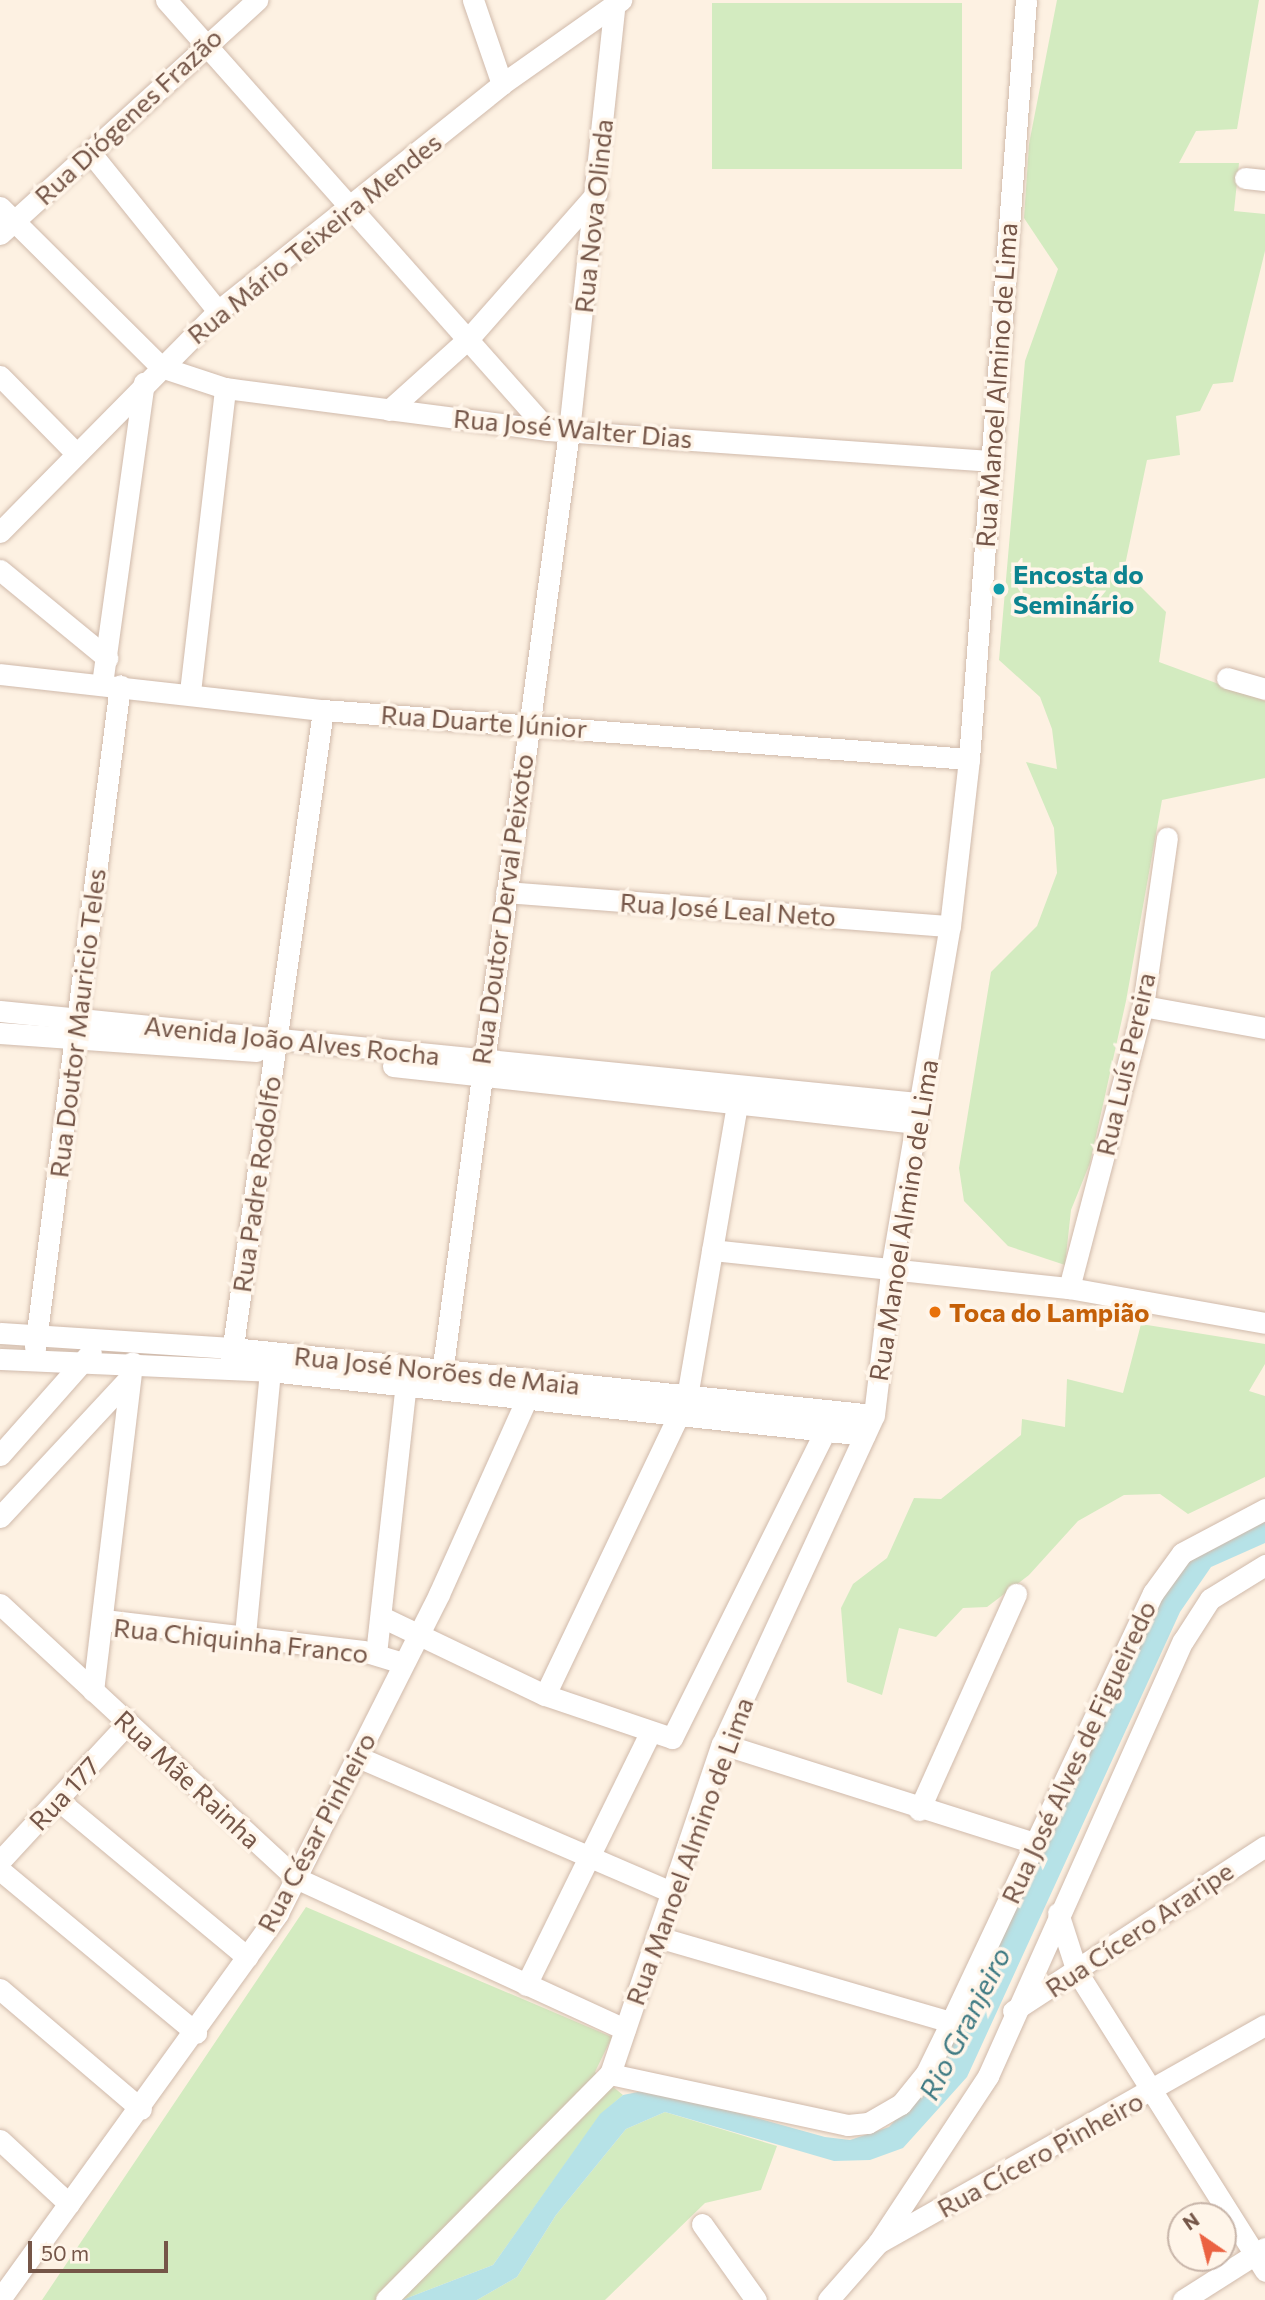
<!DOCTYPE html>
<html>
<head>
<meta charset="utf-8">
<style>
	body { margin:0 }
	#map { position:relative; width:1265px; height:2300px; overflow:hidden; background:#fdf1e2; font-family:Commissioner,sans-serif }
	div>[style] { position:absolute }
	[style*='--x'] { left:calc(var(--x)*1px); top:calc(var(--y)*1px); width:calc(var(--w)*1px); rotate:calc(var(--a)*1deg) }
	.green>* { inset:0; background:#d3ebc0; transform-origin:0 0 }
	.water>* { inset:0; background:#b6e2e7 }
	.roads { filter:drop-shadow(0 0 2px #d0baab) drop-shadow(0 0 2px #d0baab) }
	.minor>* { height:21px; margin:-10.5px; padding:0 10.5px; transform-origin:10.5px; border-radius:10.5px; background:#fff }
	.dots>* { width:19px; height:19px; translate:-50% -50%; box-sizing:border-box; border:4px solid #fff5e9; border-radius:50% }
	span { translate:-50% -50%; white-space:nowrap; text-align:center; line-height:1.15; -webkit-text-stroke:7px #fff5e9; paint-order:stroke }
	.street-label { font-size:26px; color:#755648 }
	.culture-label { font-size:26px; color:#0d838f; font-weight:700 }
	.left { translate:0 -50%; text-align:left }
	.food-label { font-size:26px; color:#c56008; font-weight:700 }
	.water-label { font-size:28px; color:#3e7a83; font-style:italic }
	.north { position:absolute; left:1167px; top:2202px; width:70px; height:70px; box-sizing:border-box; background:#fff5e9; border:2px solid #c8b5a9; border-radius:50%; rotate:325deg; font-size:19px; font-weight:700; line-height:28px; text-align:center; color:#755648 }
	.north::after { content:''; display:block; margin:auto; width:24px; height:32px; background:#eb6242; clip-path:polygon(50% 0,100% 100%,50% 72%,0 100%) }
	.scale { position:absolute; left:28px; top:2241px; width:140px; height:32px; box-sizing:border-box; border:4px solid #755648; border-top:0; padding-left:9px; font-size:21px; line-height:24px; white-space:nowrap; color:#755648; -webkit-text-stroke:5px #fff5e9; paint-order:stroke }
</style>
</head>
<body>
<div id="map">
	<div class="green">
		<div style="clip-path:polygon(1259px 0,1237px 129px,1196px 131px,1179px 163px,1239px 163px,1234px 211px,1265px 214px,1265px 251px,1233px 382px,1213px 384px,1200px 411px,1176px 416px,1180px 455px,1147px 460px,1124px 570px,1166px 612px,1159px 662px,1265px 701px,1265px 778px,1162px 800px,1126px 1001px,1090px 1163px,1071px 1210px,1065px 1265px,1008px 1246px,964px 1201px,959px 1168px,991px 972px,1037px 926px,1057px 873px,1054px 828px,1026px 762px,1057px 769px,1052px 729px,1040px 697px,999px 660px,1025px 361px,1058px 269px,1024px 218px,1029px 144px,1057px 0)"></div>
		<div style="left:712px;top:3px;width:250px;height:166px"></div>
		<div style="clip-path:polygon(1141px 1324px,1265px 1344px,1265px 1364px,1249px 1391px,1265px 1396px,1265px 1477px,1188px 1514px,1160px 1494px,1124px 1495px,1078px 1521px,1029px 1575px,987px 1607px,963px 1608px,936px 1637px,899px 1628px,882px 1695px,847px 1682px,841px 1608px,853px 1584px,887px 1558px,914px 1498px,941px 1499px,1021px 1435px,1022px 1419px,1065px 1427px,1067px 1379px,1123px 1393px)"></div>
		<div style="clip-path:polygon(306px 1907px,612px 2037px,595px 2072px,623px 2095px,600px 2115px,493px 2265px,402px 2300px,42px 2300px)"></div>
		<div style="clip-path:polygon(665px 2112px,777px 2146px,761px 2190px,705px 2203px,605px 2300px,477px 2300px,517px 2277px,556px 2215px,626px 2129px)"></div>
	</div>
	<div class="water">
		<div style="clip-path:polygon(1265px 1516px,1265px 1543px,1211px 1567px,1180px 1612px,967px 2077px,903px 2148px,870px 2160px,834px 2161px,665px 2112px,626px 2129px,556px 2215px,517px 2277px,477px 2300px,402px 2300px,493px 2265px,600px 2114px,623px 2095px,652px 2089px,825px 2137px,850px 2140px,889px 2127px,912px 2102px,1161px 1593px,1189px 1556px)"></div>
	</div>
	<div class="roads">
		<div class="minor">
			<div style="--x:166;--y:0;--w:575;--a:48.38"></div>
			<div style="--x:473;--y:0;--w:89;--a:71"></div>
			<div style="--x:90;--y:152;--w:204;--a:51.2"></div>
			<div style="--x:1245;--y:178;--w:20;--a:6"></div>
			<div style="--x:0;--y:207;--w:227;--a:44.8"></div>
			<div style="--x:161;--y:367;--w:67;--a:18.2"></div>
			<div style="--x:225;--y:388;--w:326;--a:7.4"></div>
			<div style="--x:548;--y:430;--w:443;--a:4"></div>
			<div style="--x:0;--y:234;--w:348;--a:-42.3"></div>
			<div style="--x:0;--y:376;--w:105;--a:45.4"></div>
			<div style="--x:389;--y:410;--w:108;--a:-42"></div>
			<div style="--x:469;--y:338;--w:193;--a:-48.6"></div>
			<div style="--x:0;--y:532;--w:310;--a:-45.4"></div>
			<div style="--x:218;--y:311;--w:364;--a:-38.6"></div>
			<div style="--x:502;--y:84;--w:146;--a:-35.2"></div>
			<div style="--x:0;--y:570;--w:139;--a:39.4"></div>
			<div style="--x:0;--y:674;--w:325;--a:6.4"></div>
			<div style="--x:323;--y:710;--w:648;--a:4.34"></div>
			<div style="--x:1227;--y:678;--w:40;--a:16"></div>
			<div style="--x:102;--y:684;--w:304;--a:-82.1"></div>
			<div style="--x:190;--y:692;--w:306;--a:-83.4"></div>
			<div style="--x:506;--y:892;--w:445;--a:4.4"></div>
			<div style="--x:1143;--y:1006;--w:124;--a:10.2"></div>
			<div style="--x:0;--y:1011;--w:924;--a:5.72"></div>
			<div style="--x:0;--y:1033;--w:257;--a:4"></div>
			<div style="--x:393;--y:1066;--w:527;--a:6.21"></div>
			<div style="--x:712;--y:1250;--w:359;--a:6.1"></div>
			<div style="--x:1069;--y:1288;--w:199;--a:10.1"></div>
			<div style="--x:1069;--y:1288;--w:292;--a:-75.3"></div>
			<div style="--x:1143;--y:1006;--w:170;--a:-81.9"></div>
			<div style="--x:0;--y:1333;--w:233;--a:3.7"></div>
			<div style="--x:233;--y:1348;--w:644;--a:5.97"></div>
			<div style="--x:35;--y:1348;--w:668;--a:-82.69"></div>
			<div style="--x:0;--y:1359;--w:270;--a:2.5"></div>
			<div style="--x:270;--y:1371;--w:598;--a:6.14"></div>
			<div style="--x:231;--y:1360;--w:656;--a:-81.94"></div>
			<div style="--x:440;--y:1388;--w:966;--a:-82.32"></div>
			<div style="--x:569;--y:431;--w:433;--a:-83.9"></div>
			<div style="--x:0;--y:1455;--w:137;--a:-48.5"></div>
			<div style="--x:0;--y:1517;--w:191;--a:-47.1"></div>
			<div style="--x:0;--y:1604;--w:403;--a:42.8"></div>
			<div style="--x:296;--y:1878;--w:362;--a:24.7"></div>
			<div style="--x:384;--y:1618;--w:178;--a:25.6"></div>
			<div style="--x:545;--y:1695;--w:134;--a:18.7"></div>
			<div style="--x:672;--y:1738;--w:352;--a:-63.5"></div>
			<div style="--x:104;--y:1620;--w:261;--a:6.8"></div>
			<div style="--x:363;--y:1651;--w:42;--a:16.7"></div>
			<div style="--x:245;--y:1635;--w:278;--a:-84.6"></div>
			<div style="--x:376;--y:1654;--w:284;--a:-83.7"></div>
			<div style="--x:93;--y:1691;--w:331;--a:-83.2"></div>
			<div style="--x:545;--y:1695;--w:330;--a:-64.5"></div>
			<div style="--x:687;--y:1397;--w:309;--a:-80.3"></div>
			<div style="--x:722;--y:1744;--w:327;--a:17.6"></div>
			<div style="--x:358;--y:1757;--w:341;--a:23.3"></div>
			<div style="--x:58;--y:1800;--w:246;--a:39.7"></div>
			<div style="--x:919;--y:1810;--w:237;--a:-65.8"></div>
			<div style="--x:0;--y:1861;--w:187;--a:-47.2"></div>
			<div style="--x:0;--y:1870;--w:255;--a:39.7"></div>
			<div style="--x:1058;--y:1913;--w:62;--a:72.1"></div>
			<div style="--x:1077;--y:1972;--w:353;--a:57.8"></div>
			<div style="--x:658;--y:1937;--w:305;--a:16.2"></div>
			<div style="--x:526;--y:1985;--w:281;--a:-63.8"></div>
			<div style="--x:0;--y:1989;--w:185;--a:40.4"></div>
			<div style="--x:1013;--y:2011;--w:301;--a:-33.2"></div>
			<div style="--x:610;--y:2074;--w:243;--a:12.1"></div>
			<div style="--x:848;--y:2125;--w:20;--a:-6"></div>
			<div style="--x:868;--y:2123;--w:38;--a:-30"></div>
			<div style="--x:901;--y:2104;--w:40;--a:-51"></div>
			<div style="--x:926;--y:2073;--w:57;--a:-63.9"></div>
			<div style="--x:951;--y:2022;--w:474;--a:-64.8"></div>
			<div style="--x:1153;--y:1593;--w:49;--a:-54.1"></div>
			<div style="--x:1182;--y:1553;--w:94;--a:-27.9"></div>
			<div style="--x:0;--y:2140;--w:94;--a:42.8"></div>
			<div style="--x:702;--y:2224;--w:93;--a:54.6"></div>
			<div style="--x:878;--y:2243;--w:200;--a:-56.6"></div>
			<div style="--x:988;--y:2076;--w:477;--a:-65.9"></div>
			<div style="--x:1183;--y:1641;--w:50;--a:-57.3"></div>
			<div style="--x:1210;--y:1599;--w:65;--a:-31.7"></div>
			<div style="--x:0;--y:2299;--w:476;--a:-54.2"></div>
			<div style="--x:278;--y:1913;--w:357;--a:-63.2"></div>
			<div style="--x:439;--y:1594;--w:215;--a:-65.8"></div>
			<div style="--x:386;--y:2300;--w:318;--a:-45.3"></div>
			<div style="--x:610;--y:2074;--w:348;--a:-71.3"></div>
			<div style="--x:722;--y:1744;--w:362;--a:-65.2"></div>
			<div style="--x:874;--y:1415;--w:152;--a:-83.2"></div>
			<div style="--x:892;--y:1264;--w:343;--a:-80.3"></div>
			<div style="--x:950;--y:926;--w:168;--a:-83.5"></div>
			<div style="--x:969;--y:759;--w:761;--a:-85.71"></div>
			<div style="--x:828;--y:2300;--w:76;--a:-48.7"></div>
			<div style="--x:878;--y:2243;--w:444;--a:-29.4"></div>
			<div style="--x:1183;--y:2300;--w:97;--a:-32.4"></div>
		</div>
	</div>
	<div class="dots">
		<div style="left:999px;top:589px;background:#0f9aa8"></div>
		<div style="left:935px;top:1312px;background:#e8710a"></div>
	</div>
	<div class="street-label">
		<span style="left:128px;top:116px;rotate:-43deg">Rua Diógenes Frazão</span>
		<span style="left:593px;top:216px;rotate:-84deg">Rua Nova Olinda</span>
		<span style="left:314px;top:238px;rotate:-39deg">Rua Mário Teixeira Mendes</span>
		<span style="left:996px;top:385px;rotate:-86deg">Rua Manoel Almino de Lima</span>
		<span style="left:573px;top:428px;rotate:5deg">Rua José Walter Dias</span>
		<span style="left:484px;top:721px;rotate:4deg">Rua Duarte Júnior</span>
		<span style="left:502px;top:909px;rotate:-82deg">Rua Doutor Derval Peixoto</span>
		<span style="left:728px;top:909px;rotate:4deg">Rua José Leal Neto</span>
		<span style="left:77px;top:1023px;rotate:-83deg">Rua Doutor Mauricio Teles</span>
		<span style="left:292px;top:1040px;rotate:6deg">Avenida João Alves Rocha</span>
		<span style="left:1125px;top:1064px;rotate:-77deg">Rua Luís Pereira</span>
		<span style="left:256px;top:1184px;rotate:-82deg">Rua Padre Rodolfo</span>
		<span style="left:903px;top:1220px;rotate:-81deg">Rua Manoel Almino de Lima</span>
		<span style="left:437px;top:1370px;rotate:6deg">Rua José Norões de Maia</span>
		<span style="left:241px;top:1640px;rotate:6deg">Rua Chiquinha Franco</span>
		<span style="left:1078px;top:1752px;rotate:-65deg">Rua José Alves de Figueiredo</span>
		<span style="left:188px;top:1779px;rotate:43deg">Rua Mãe Rainha</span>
		<span style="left:64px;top:1793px;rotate:-47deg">Rua 177</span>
		<span style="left:316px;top:1832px;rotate:-62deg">Rua César Pinheiro</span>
		<span style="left:689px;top:1851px;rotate:-70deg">Rua Manoel Almino de Lima</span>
		<span style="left:1139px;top:1929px;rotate:-34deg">Rua Cícero Araripe</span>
		<span style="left:1040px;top:2154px;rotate:-29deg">Rua Cícero Pinheiro</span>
	</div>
	<div class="culture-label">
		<span class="left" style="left:1013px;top:589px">Encosta do<br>Seminário</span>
	</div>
	<div class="food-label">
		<span class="left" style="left:949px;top:1312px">Toca do Lampião</span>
	</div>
	<div class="water-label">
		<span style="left:964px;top:2023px;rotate:-63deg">Rio Granjeiro</span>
	</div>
	<div class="north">N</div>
	<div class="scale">50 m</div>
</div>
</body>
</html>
